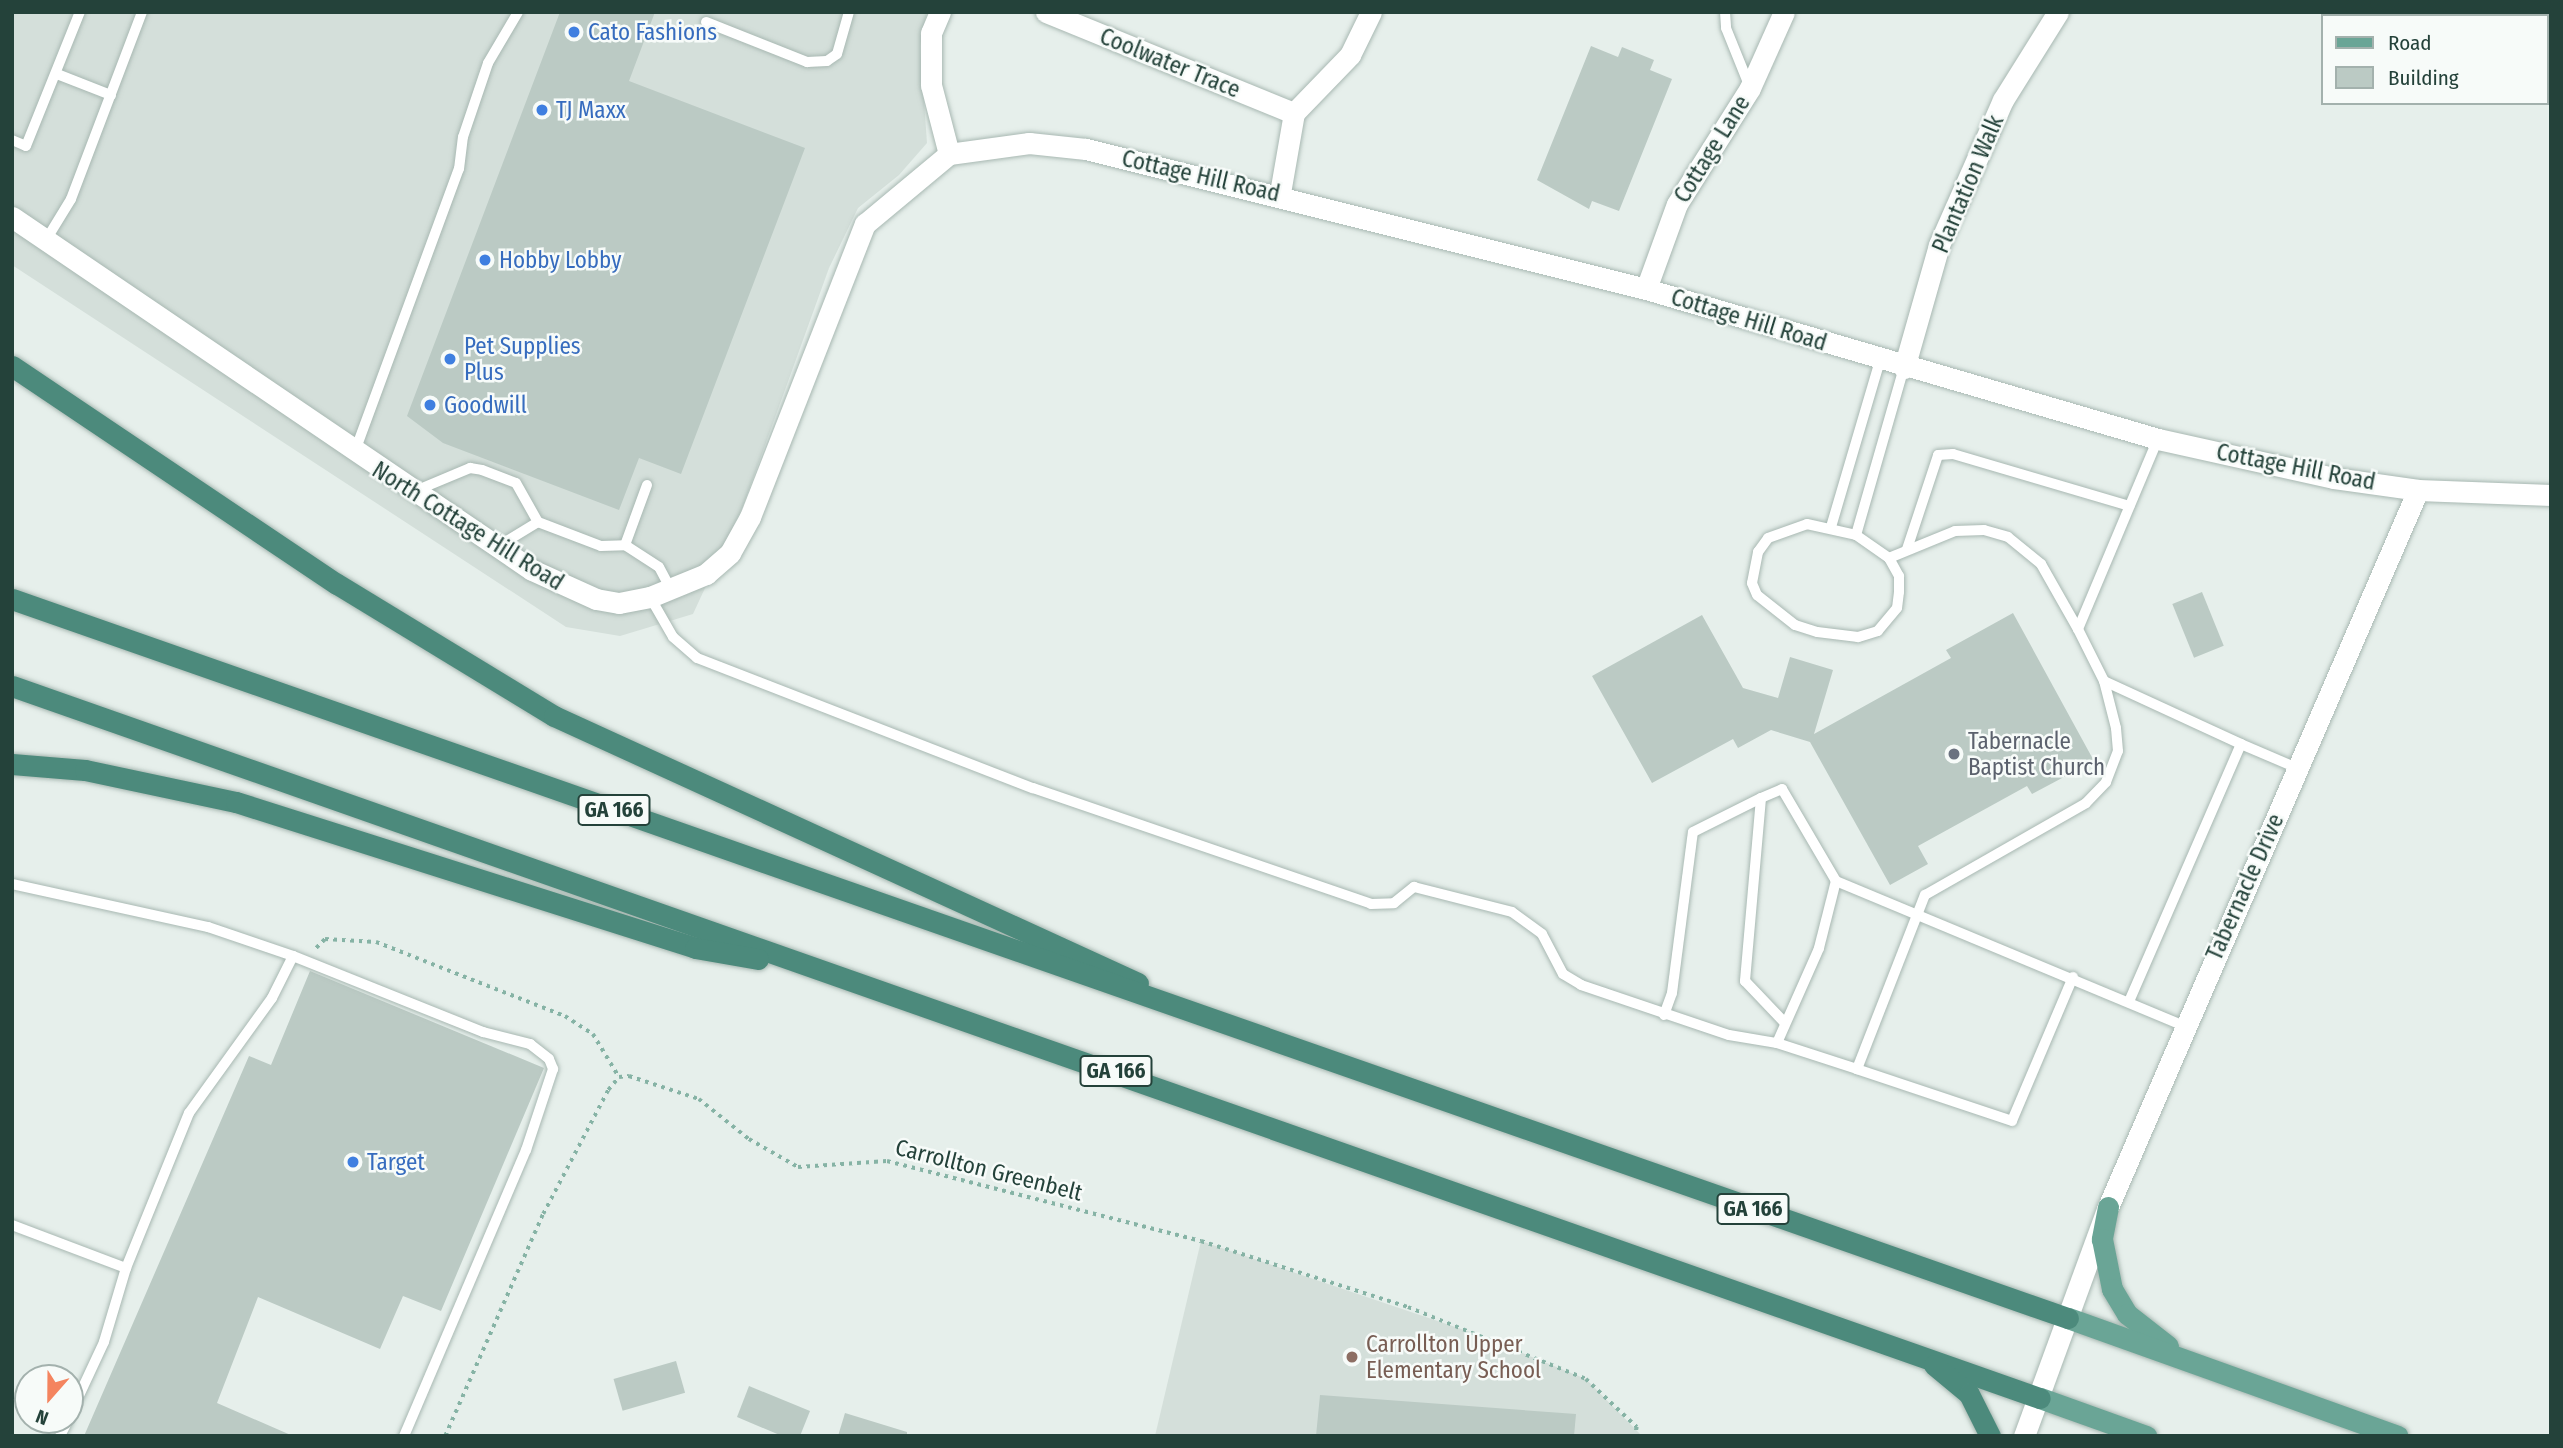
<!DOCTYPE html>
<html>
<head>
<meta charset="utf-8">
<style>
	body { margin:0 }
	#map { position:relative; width:2563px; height:1448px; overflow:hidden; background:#e6efeb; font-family:"Fira Sans Condensed",sans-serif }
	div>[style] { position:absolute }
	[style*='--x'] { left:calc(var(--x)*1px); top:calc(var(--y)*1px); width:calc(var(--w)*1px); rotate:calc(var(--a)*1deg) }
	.built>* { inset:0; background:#d4dfda }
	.building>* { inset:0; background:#bbcac4; transform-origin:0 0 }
	.path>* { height:3.5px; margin-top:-1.75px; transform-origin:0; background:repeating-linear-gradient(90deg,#86b3a5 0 3.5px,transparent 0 8.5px) }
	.roads { filter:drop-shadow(0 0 2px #a8b8b2) drop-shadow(0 0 2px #a8b8b2) }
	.service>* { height:10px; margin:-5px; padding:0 5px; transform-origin:5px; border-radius:5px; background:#fff }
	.minor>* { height:21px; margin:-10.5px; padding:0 10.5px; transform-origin:10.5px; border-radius:10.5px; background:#fff }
	.tertiary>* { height:21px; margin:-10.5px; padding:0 10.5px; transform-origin:10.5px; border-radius:10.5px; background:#fff }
	.primary>* { height:21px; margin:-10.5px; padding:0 10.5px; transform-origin:10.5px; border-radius:10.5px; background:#6aa596 }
	.trunk>* { height:21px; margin:-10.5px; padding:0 10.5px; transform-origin:10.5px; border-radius:10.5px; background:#4c8a7c }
	.dots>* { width:19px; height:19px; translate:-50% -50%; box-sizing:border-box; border:4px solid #f7fbf9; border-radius:50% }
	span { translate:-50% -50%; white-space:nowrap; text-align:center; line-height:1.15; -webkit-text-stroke:5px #f7fbf9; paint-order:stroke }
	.shield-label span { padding:2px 5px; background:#f7fbf9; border:2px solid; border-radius:5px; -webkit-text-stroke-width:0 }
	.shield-label { font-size:21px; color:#24423a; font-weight:700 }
	.shop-label { font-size:23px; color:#366cbe }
	.left { translate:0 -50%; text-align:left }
	.street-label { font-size:23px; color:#24423a }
	.worship-label { font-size:23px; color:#5b616d }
	.education-label { font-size:23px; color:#785e54 }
	.frame { position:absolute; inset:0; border:14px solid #24423a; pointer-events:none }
	.legend { position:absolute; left:2321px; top:14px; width:228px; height:91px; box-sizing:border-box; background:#f7fbf9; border:2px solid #a3b1ad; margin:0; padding:9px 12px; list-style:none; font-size:21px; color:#24423a }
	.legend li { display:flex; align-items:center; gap:14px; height:35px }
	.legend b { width:35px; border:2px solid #a3b1ad }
	.north { position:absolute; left:14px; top:1364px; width:70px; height:70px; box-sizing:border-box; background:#f7fbf9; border:2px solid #a3b1ad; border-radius:50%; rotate:201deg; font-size:19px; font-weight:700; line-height:28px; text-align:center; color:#24423a }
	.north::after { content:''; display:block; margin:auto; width:24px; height:32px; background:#f4845f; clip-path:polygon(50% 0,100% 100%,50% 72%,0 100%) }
</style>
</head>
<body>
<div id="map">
	<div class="built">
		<div style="clip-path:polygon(12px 12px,927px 12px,920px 46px,927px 143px,899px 175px,858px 208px,829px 268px,743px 506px,693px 614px,620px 636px,566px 627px,12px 265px)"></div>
		<div style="clip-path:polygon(1201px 1241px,1476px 1334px,1586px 1379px,1642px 1436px,1155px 1436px)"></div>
	</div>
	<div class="building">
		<div style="clip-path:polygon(560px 12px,655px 12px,629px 81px,805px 148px,681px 474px,639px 458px,619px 510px,443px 443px,407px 416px)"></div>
		<div style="clip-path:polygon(1591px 46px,1618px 57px,1622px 47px,1654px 60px,1650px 70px,1672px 79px,1619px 211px,1592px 201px,1589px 209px,1537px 180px)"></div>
		<div style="left:2202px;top:592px;width:58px;height:32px;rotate:68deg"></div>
		<div style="clip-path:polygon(2013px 613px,2094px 761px,2032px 794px,2027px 786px,1918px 846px,1928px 864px,1890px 885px,1810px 742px,1771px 730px,1738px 748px,1733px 739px,1652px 783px,1592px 676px,1702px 615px,1743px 688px,1778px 698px,1790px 657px,1833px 670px,1814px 734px,1951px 658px,1946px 650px)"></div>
		<div style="clip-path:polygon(310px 971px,544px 1068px,441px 1311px,403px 1296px,380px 1349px,258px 1297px,217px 1403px,293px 1436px,84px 1436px,249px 1056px,271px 1065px)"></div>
		<div style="left:676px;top:1361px;width:33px;height:65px;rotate:74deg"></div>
		<div style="clip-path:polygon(749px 1386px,810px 1411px,800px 1436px,782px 1436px,737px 1417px)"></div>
		<div style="clip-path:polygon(1320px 1395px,1576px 1414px,1574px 1436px,1316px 1436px)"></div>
		<div style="clip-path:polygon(845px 1413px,907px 1432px,907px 1436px,838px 1436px)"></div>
	</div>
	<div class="path">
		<div style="--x:316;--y:948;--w:13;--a:-45"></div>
		<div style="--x:325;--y:939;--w:51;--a:3.4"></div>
		<div style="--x:376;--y:942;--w:203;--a:21.4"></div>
		<div style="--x:565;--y:1016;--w:33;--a:33"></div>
		<div style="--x:593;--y:1034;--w:50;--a:58.8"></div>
		<div style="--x:445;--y:1436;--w:243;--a:-66.2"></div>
		<div style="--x:543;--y:1214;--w:140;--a:-62.3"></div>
		<div style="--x:608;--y:1090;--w:17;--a:-50"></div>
		<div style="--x:619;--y:1077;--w:10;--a:-6"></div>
		<div style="--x:629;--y:1076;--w:74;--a:18.2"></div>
		<div style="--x:699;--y:1099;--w:64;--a:38.7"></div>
		<div style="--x:749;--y:1139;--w:56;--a:29.7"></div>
		<div style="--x:798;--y:1167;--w:89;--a:-3.9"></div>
		<div style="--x:887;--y:1161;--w:324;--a:14.3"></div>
		<div style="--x:1201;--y:1241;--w:217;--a:17.7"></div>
		<div style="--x:1408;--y:1307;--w:192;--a:22"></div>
		<div style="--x:1586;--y:1379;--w:70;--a:43.3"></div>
		<div style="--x:1637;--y:1427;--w:9;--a:103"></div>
	</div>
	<div class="roads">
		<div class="service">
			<div style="--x:1725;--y:12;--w:16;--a:86"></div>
			<div style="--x:1726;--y:28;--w:61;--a:68"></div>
			<div style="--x:706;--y:22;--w:109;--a:21.6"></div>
			<div style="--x:807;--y:62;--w:20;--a:-3"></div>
			<div style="--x:827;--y:61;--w:12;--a:-35"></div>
			<div style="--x:837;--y:54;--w:44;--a:-74.1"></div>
			<div style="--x:57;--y:74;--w:58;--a:21.3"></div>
			<div style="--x:12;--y:140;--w:15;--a:23"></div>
			<div style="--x:26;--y:146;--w:144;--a:-68.1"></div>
			<div style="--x:46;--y:240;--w:48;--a:-58.6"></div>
			<div style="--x:71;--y:199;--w:200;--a:-69.2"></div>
			<div style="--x:355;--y:451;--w:301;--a:-69.8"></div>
			<div style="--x:459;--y:169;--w:32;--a:-83"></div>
			<div style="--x:463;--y:137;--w:78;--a:-71.3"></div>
			<div style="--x:488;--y:63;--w:59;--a:-59.5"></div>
			<div style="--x:647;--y:485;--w:64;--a:110.1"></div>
			<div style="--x:625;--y:545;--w:40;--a:32.9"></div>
			<div style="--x:659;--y:567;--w:27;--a:62"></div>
			<div style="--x:415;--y:491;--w:60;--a:-22.7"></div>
			<div style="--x:470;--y:468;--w:12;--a:9"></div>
			<div style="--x:482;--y:470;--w:36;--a:21"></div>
			<div style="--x:516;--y:483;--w:45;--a:60.6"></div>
			<div style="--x:1807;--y:524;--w:50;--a:12.7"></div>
			<div style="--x:1856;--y:535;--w:40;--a:34.9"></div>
			<div style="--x:1889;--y:558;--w:21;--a:61"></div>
			<div style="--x:1899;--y:576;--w:16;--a:90"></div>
			<div style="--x:1899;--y:592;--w:16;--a:97"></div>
			<div style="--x:1897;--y:608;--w:30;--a:130"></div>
			<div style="--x:1878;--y:631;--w:21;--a:163"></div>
			<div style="--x:1858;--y:637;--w:41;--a:-173"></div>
			<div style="--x:1817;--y:632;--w:23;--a:-162"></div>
			<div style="--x:1795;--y:625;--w:48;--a:-141.7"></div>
			<div style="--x:1757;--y:595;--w:13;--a:-113"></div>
			<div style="--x:1752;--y:583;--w:32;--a:-79"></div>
			<div style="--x:1758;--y:552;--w:17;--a:-54"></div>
			<div style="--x:1768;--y:538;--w:41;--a:-19.7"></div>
			<div style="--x:1831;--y:527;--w:174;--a:-73.6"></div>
			<div style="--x:1856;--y:535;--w:174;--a:-74"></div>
			<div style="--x:497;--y:547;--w:48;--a:-31.4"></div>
			<div style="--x:538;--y:522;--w:67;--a:20.9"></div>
			<div style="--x:601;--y:546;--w:24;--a:-2"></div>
			<div style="--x:1907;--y:549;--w:99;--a:-71.7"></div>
			<div style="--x:1938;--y:455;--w:15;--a:-4"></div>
			<div style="--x:1953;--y:454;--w:184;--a:16.4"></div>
			<div style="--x:1889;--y:558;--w:71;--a:-22.2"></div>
			<div style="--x:1955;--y:531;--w:29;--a:-2"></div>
			<div style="--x:1984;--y:530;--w:25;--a:16"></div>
			<div style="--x:2008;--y:537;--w:43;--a:39.3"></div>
			<div style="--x:2041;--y:564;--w:75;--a:60.4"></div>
			<div style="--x:650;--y:597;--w:46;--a:60.1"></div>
			<div style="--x:673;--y:637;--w:32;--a:41"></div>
			<div style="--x:697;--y:658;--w:360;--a:21.2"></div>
			<div style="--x:1033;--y:788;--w:357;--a:18.9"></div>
			<div style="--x:1371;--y:904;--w:23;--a:-2"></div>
			<div style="--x:1394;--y:903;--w:26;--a:-39"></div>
			<div style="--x:1414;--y:887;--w:101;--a:14.3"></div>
			<div style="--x:1512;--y:912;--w:37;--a:36"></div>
			<div style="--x:1542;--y:934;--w:45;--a:62.3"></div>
			<div style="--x:1563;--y:974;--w:21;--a:31"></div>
			<div style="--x:1581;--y:985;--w:156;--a:18.7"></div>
			<div style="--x:1729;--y:1035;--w:49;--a:9.5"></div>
			<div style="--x:1777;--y:1043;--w:104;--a:-66.1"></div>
			<div style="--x:1819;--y:948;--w:69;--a:-75.8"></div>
			<div style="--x:2104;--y:681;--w:151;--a:24.7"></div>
			<div style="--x:2241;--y:744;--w:280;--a:113.5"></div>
			<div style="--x:2241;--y:744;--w:61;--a:23.2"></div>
			<div style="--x:1761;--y:798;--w:23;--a:-23"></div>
			<div style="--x:1782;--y:789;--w:107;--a:59.6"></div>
			<div style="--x:1836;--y:881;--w:377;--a:22.6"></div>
			<div style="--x:12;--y:884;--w:201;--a:12.4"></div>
			<div style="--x:208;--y:927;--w:90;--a:18.8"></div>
			<div style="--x:293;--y:956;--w:47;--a:116.6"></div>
			<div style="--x:272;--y:998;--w:142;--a:125.8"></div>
			<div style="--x:189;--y:1113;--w:167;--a:112.1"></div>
			<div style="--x:126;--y:1268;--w:77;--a:106.6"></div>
			<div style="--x:104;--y:1342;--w:81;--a:115"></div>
			<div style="--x:293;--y:956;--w:205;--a:21.8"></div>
			<div style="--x:483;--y:1032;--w:49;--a:14.3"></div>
			<div style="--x:530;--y:1044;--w:24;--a:38"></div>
			<div style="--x:549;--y:1059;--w:11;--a:68"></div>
			<div style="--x:553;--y:1069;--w:85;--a:108.4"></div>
			<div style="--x:526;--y:1150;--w:311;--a:113.1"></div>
			<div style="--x:2073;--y:977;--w:156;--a:113"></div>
			<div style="--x:2012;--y:1121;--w:163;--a:-161.5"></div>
			<div style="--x:1857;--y:1069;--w:187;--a:-68.7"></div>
			<div style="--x:1925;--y:895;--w:185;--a:-29.7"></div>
			<div style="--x:2086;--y:803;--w:29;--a:-46"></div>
			<div style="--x:2106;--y:782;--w:33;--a:-69"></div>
			<div style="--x:2118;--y:751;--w:23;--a:-95"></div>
			<div style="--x:2116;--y:728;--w:49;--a:-104.3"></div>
			<div style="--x:2104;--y:681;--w:58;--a:-116.6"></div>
			<div style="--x:2078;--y:629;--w:206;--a:-67.2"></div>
			<div style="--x:1664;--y:1015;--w:23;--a:-70"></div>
			<div style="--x:1672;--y:993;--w:162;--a:-82.6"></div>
			<div style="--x:1693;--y:832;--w:76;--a:-26.6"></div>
			<div style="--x:1761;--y:798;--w:184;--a:95"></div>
			<div style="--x:1745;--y:981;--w:58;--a:46.4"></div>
			<div style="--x:1777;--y:1043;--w:84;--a:18"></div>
			<div style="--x:12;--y:1225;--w:122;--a:20.7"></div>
			<div style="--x:60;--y:1436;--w:18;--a:-63"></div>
		</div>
		<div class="minor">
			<div style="--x:1046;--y:12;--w:268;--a:22.2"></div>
			<div style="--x:1280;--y:193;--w:81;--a:-80.1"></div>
			<div style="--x:1294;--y:113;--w:81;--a:-46"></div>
			<div style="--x:1350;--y:55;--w:48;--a:-64"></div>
			<div style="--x:12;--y:217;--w:628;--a:34.17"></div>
			<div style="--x:532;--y:570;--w:70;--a:24.4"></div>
			<div style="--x:596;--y:599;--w:23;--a:10"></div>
			<div style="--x:619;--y:603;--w:32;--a:-11"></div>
			<div style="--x:650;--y:597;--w:61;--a:-22.3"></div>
			<div style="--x:706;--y:574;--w:32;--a:-41"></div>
			<div style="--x:730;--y:553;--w:41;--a:-60.9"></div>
			<div style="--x:750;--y:517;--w:315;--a:-68.6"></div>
			<div style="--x:865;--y:224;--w:109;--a:-39.8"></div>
			<div style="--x:949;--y:154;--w:71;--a:-104.6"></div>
			<div style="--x:931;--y:85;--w:52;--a:-90"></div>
			<div style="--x:931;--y:33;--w:23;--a:-67"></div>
			<div style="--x:1646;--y:289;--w:90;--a:-70"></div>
			<div style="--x:1677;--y:204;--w:137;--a:-57.8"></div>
			<div style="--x:1750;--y:88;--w:83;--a:-65.9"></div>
			<div style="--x:1904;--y:368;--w:128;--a:-74.1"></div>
			<div style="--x:1939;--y:245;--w:158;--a:-66.2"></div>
			<div style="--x:2003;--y:100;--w:104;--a:-58"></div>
			<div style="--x:2024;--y:1436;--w:244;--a:-69.9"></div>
			<div style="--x:2108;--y:1207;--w:781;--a:-66.62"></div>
		</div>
		<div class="tertiary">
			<div style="--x:949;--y:154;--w:81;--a:-7.8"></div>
			<div style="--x:1029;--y:143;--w:57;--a:6"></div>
			<div style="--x:1086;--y:149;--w:577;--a:14.04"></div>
			<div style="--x:1646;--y:289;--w:534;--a:16.33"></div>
			<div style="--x:2158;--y:439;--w:180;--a:12.5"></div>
			<div style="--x:2334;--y:478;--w:85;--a:8.1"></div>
			<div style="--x:2418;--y:490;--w:133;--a:2.2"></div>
		</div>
		<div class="primary">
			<div style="--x:2108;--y:1207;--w:33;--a:101"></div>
			<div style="--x:2102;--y:1239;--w:51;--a:78.7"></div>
			<div style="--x:2112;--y:1289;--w:29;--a:59"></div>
			<div style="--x:2127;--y:1314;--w:52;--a:38"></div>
			<div style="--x:2068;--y:1318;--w:350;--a:19.7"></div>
			<div style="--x:2040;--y:1398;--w:113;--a:19.7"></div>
		</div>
		<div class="trunk">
			<div style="--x:12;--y:366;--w:391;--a:33.9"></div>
			<div style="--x:337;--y:584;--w:254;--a:31.3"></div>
			<div style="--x:554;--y:716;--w:642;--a:24.57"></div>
			<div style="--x:12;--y:599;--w:2178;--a:19.28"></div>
			<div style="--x:12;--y:686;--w:2149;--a:19.35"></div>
			<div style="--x:12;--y:764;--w:73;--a:4.7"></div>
			<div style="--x:85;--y:770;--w:154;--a:12"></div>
			<div style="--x:236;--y:802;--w:482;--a:17.6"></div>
			<div style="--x:695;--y:948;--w:64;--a:9.9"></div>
			<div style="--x:1934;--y:1365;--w:45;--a:39.6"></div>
			<div style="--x:1969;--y:1394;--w:47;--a:63.4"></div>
		</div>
	</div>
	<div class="dots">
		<div style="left:574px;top:32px;background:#3f7fe0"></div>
		<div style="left:542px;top:110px;background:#3f7fe0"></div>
		<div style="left:485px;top:260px;background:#3f7fe0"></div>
		<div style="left:450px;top:359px;background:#3f7fe0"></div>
		<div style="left:430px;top:405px;background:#3f7fe0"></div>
		<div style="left:1954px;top:754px;background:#6b7280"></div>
		<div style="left:353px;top:1162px;background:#3f7fe0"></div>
		<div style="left:1352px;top:1357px;background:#8d6e63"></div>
	</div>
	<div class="shield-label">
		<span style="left:614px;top:810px">GA 166</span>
		<span style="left:1116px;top:1071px">GA 166</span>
		<span style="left:1753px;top:1209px">GA 166</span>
	</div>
	<div class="shop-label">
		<span class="left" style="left:588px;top:32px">Cato Fashions</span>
		<span class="left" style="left:556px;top:110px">TJ Maxx</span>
		<span class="left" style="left:499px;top:260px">Hobby Lobby</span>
		<span class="left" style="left:464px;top:359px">Pet Supplies<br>Plus</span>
		<span class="left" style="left:444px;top:405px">Goodwill</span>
		<span class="left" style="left:367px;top:1162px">Target</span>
	</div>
	<div class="street-label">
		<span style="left:1170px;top:63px;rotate:22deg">Coolwater Trace</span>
		<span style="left:1712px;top:149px;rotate:-58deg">Cottage Lane</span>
		<span style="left:1201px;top:176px;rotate:13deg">Cottage Hill Road</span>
		<span style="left:1968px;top:184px;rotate:-67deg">Plantation Walk</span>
		<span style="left:1749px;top:320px;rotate:17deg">Cottage Hill Road</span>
		<span style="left:2296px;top:467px;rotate:11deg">Cottage Hill Road</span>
		<span style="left:468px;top:526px;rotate:32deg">North Cottage Hill Road</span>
		<span style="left:2245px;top:887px;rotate:-66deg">Tabernacle Drive</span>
		<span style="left:989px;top:1170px;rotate:14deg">Carrollton Greenbelt</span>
	</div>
	<div class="worship-label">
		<span class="left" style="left:1968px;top:754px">Tabernacle<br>Baptist Church</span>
	</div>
	<div class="education-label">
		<span class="left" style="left:1366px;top:1357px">Carrollton Upper<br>Elementary School</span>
	</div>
	<div class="frame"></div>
	<ul class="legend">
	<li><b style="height:9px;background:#6aa596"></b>Road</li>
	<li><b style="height:19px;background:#bbcac4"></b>Building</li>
	</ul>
	<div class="north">N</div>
</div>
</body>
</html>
